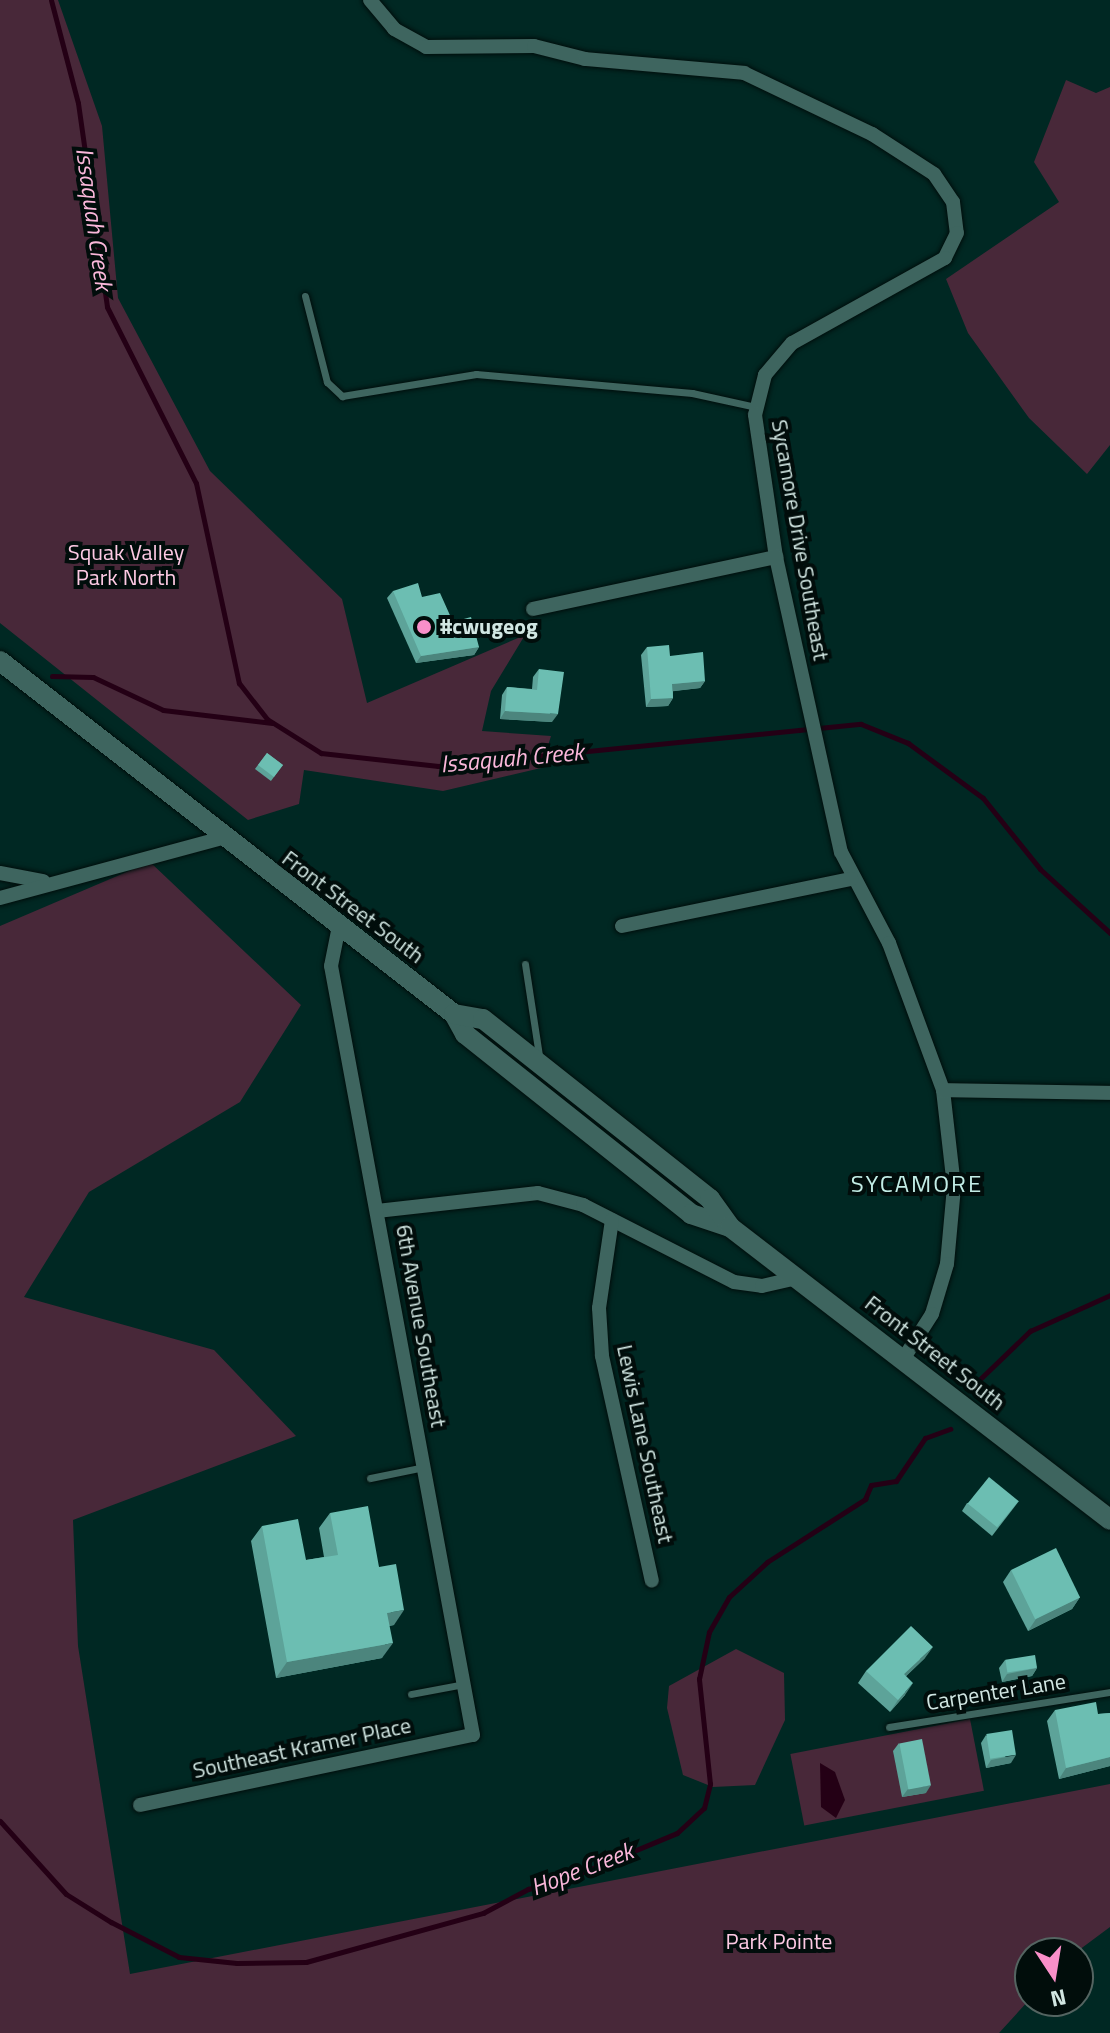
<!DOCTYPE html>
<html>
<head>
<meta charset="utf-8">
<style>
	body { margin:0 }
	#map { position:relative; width:1110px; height:2033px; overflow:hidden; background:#002823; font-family:"Titillium Web",sans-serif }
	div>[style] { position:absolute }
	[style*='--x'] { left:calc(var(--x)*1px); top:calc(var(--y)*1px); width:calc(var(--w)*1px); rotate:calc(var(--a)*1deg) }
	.green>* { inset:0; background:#482839; transform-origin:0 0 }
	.water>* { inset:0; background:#240015 }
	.stream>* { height:5px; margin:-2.5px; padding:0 2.5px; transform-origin:2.5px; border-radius:2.5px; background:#240015 }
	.roads { filter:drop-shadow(0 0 2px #000e0c) drop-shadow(0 0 2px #000e0c) }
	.lane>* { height:7px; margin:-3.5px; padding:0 3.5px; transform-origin:3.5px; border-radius:3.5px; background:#3e655f }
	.street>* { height:14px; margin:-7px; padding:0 7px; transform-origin:7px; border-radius:7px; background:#3e655f }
	.secondary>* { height:20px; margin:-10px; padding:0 10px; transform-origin:10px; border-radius:10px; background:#3e655f }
	.wall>* { inset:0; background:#5da399; transform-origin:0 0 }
	.shaded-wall>* { inset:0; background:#4c857d }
	.building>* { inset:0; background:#6cbeb2; transform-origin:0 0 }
	.dots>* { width:22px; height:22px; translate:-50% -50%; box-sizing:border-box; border:4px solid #010d0b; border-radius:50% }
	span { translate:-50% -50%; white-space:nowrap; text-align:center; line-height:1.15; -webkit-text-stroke:8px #010d0b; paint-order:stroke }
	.street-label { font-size:22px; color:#d1e6e2 }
	.park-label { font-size:22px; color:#fecae4 }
	.poi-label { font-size:22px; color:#d1e6e2; font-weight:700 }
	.left { translate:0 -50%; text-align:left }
	.water-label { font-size:24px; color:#fab7da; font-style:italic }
	.neighbourhood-label { font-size:24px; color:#c2ede6; letter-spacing:2px }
	.north { position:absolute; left:1014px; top:1937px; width:80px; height:80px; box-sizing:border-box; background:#010d0b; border:2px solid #546461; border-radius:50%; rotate:168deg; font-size:22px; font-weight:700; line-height:32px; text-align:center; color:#d1e6e2 }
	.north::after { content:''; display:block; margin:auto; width:28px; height:36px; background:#f98fc9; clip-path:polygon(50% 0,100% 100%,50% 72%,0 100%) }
</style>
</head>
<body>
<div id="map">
	<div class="green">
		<div style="clip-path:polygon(0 0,58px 0,102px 126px,118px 298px,210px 471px,342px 599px,367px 703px,525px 635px,491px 691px,482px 731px,551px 736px,541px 768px,443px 791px,304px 770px,299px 804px,248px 820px,0 623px)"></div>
		<div style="clip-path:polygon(1066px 80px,1096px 93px,1110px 87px,1110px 445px,1087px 474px,1029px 418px,968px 333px,946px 279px,1059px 202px,1034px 162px)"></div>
		<div style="clip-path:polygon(150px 862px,301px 1005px,240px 1102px,89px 1192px,24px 1297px,214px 1350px,296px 1436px,73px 1520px,78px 1646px,130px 1974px,1110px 1784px,1110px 1927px,1075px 1953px,1030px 1953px,1030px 1999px,999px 2033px,0 2033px,0 926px)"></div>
		<div style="clip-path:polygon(736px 1649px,784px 1673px,785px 1720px,755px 1785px,713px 1787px,683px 1775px,667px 1708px,669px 1686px)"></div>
		<div style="left:970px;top:1719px;width:73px;height:183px;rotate:79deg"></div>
	</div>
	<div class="water">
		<div style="clip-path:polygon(820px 1763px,835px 1772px,845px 1800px,836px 1818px,821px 1807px)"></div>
	</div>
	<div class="stream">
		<div style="--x:51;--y:0;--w:106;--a:75.3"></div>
		<div style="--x:78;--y:103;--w:206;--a:81.9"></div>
		<div style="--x:107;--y:307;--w:197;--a:63.2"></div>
		<div style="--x:196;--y:483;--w:205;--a:77.9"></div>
		<div style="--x:239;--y:683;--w:46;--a:52.1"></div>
		<div style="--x:267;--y:719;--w:64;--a:32.2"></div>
		<div style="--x:321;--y:753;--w:118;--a:6.3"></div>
		<div style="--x:438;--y:766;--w:425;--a:-5.7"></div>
		<div style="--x:861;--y:724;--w:51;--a:22"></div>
		<div style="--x:908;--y:743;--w:93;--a:36.3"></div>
		<div style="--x:983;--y:798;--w:91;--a:51.2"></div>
		<div style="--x:1040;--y:869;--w:95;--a:42.4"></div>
		<div style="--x:52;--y:676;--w:41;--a:1.4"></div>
		<div style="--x:93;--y:677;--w:77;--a:25.2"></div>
		<div style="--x:163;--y:710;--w:110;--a:6.8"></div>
		<div style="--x:979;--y:1380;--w:71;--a:-43.9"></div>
		<div style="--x:1030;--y:1331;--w:88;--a:-24.2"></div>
		<div style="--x:0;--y:1821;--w:98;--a:47.9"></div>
		<div style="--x:66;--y:1894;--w:53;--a:31.9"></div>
		<div style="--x:111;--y:1922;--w:76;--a:27.2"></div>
		<div style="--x:179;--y:1957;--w:58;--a:5.9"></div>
		<div style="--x:237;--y:1963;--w:69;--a:-0.8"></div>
		<div style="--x:306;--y:1962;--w:184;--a:-15.5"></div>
		<div style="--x:483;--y:1913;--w:51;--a:-28.1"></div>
		<div style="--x:528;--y:1889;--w:37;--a:-14"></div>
		<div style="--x:564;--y:1880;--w:122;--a:-22.6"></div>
		<div style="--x:677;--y:1833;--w:37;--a:-43"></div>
		<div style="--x:704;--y:1808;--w:25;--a:-76"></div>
		<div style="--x:710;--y:1784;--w:106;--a:-96"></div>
		<div style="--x:699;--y:1679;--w:48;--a:-78"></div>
		<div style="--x:709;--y:1632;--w:40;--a:-60.3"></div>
		<div style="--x:729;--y:1597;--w:52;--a:-42.6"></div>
		<div style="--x:767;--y:1562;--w:117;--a:-32.7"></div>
		<div style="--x:865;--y:1499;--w:15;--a:-67"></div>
		<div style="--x:871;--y:1485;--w:25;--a:-9"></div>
		<div style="--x:896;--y:1481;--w:52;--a:-56"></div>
		<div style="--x:925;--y:1438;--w:27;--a:-20"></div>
	</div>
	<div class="roads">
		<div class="lane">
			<div style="--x:305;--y:296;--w:89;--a:75.7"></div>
			<div style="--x:327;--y:382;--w:21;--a:43"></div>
			<div style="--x:342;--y:396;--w:136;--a:-9.3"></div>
			<div style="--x:476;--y:374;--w:217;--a:5"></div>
			<div style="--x:692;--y:393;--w:66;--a:12.3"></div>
			<div style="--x:525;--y:964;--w:99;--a:81.3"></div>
			<div style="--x:370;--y:1478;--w:55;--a:-11.5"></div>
			<div style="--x:411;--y:1694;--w:54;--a:-10.7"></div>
			<div style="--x:889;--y:1727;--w:224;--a:-9"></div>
		</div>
		<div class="street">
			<div style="--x:370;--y:0;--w:38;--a:50"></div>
			<div style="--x:394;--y:29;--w:37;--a:29"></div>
			<div style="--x:426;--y:47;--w:108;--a:-0.5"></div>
			<div style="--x:534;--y:46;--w:53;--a:14.3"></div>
			<div style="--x:585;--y:59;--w:160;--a:5"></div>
			<div style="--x:744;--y:73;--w:142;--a:25.5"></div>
			<div style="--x:872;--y:134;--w:74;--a:32.8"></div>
			<div style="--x:934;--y:174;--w:34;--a:56"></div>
			<div style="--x:953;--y:202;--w:31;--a:83"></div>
			<div style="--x:957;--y:233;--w:28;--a:116"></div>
			<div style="--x:945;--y:258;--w:175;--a:150.9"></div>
			<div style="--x:792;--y:343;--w:42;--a:130.2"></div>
			<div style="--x:765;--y:375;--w:41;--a:104"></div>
			<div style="--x:755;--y:415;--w:144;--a:81.6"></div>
			<div style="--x:776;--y:557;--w:302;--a:77.6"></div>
			<div style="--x:841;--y:852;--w:103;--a:62.2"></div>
			<div style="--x:889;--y:943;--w:157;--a:69.8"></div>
			<div style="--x:943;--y:1090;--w:98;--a:83.5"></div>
			<div style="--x:954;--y:1187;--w:77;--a:95.2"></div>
			<div style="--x:947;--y:1264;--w:52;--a:106.7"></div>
			<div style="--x:932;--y:1314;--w:52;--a:122.5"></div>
			<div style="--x:533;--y:609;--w:249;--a:-12.1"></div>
			<div style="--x:0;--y:873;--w:44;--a:10.5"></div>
			<div style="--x:0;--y:898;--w:231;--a:-15.1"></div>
			<div style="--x:622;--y:926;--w:234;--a:-11.6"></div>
			<div style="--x:943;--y:1090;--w:167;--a:1"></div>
			<div style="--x:377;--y:1211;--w:162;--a:-6.4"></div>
			<div style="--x:538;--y:1193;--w:47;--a:14.9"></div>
			<div style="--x:583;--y:1205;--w:169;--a:27"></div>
			<div style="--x:734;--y:1282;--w:28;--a:8"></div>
			<div style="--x:762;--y:1286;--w:36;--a:-13"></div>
			<div style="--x:612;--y:1220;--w:89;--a:98.4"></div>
			<div style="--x:599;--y:1308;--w:48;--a:86.4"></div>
			<div style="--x:602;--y:1356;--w:230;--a:77.5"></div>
			<div style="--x:140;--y:1805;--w:340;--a:-11.9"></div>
			<div style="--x:473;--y:1735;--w:782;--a:-100.46"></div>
			<div style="--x:331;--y:966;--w:41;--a:-78.7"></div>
		</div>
		<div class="secondary">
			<div style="--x:0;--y:661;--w:575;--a:37.87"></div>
			<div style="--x:454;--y:1014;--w:23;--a:61"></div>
			<div style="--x:465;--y:1034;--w:289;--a:38.5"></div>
			<div style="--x:691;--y:1214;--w:41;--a:18.4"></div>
			<div style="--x:454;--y:1014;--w:29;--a:10"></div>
			<div style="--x:483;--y:1019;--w:290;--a:38.4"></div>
			<div style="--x:710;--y:1199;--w:34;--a:54"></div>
			<div style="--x:730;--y:1227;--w:480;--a:37.6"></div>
		</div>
	</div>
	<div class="wall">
		<div style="clip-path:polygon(393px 591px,422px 597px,453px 622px,479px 647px,474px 655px,416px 663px,387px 598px)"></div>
		<div style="clip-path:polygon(647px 647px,670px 656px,705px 681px,700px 688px,673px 691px,673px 698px,668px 706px,646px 707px,641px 655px)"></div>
		<div style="clip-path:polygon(539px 669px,552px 722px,500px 719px,502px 695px,507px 687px,532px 689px,533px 677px)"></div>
		<div style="left:267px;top:753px;width:20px;height:20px;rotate:37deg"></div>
		<div style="clip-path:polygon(1019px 1501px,992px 1536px,962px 1511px,967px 1503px)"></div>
		<div style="clip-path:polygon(330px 1513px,379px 1567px,394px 1625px,389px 1626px,382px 1658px,276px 1678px,251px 1541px,262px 1526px,306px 1560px,324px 1557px,319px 1528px)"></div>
		<div style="clip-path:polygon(1011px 1570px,1080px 1597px,1072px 1609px,1028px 1631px,1003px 1582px)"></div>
		<div style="clip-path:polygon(925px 1658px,906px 1676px,905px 1695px,890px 1712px,858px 1683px,866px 1671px)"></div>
		<div style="clip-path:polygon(1005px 1660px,1037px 1668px,1032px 1676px,1002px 1682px,999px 1668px)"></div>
		<div style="clip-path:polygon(1055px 1710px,1098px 1714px,1110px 1713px,1110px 1766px,1059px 1779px,1047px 1721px)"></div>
		<div style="clip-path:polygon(986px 1735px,1011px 1763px,986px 1768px,981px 1743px)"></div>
		<div style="clip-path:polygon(899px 1743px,926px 1793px,902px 1797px,893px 1751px)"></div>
	</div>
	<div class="shaded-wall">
		<div style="clip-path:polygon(479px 647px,474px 655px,416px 663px,421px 656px)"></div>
		<div style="clip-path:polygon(705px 681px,700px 688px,667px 692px,672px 684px)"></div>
		<div style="clip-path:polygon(673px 698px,668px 706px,646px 707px,651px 699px)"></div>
		<div style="clip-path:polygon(505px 711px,558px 714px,552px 722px,500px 719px)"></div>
		<div style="clip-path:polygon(1080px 1597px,1072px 1609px,1028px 1631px,1036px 1619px)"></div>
		<div style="clip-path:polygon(404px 1610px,394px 1625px,376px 1628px,387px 1613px)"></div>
		<div style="clip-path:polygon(393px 1643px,382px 1658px,276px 1678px,287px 1662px)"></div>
		<div style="clip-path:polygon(933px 1647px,925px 1658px,896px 1686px,904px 1674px)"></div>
		<div style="clip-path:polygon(1037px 1668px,1032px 1676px,1002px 1682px,1007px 1674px)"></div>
		<div style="clip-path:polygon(913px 1683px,905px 1695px,890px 1712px,898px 1700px)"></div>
		<div style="clip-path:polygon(1016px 1755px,1011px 1763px,986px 1768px,991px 1760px)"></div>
		<div style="clip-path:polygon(1110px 1757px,1110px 1766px,1059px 1779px,1066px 1768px)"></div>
		<div style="clip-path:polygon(931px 1785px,926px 1793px,902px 1797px,908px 1789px)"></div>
	</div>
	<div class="building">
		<div style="clip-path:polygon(418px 583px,422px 597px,440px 593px,453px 622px,471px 617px,479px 647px,421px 656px,393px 591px)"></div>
		<div style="clip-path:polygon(669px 645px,670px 656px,703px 652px,705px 681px,672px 684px,673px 698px,651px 699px,647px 647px)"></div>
		<div style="clip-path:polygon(539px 669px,564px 672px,558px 714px,505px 711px,507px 687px,537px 690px)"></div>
		<div style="left:267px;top:753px;width:20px;height:15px;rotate:37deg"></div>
		<div style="left:989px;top:1477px;width:38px;height:34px;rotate:39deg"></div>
		<div style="clip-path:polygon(368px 1506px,379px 1567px,396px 1564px,404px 1610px,387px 1613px,393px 1643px,287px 1662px,262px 1526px,298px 1519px,306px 1560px,338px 1555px,330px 1513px)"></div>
		<div style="left:1056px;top:1548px;width:55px;height:50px;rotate:64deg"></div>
		<div style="clip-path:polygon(911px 1626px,933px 1647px,904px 1674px,913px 1683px,898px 1700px,866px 1671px)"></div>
		<div style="left:1035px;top:1655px;width:13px;height:30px;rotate:81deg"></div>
		<div style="clip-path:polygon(1096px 1702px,1098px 1714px,1110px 1713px,1110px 1757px,1066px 1768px,1055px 1710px)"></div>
		<div style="left:1012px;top:1730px;width:25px;height:26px;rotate:81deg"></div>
		<div style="left:922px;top:1739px;width:47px;height:23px;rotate:79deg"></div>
	</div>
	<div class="dots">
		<div style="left:424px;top:627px;background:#f98fc9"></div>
	</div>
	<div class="street-label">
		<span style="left:800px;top:540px;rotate:80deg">Sycamore Drive Southeast</span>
		<span style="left:353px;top:907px;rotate:37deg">Front Street South</span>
		<span style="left:421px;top:1326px;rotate:80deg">6th Avenue Southeast</span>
		<span style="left:935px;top:1353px;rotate:38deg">Front Street South</span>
		<span style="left:645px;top:1444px;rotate:78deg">Lewis Lane Southeast</span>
		<span style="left:996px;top:1692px;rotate:-9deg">Carpenter Lane</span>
		<span style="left:302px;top:1748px;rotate:-12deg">Southeast Kramer Place</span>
	</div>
	<div class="park-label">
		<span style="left:126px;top:565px">Squak Valley<br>Park North</span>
		<span style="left:779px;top:1942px">Park Pointe</span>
	</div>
	<div class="poi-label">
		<span class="left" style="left:440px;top:627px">#cwugeog</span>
	</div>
	<div class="water-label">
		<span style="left:94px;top:219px;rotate:82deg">Issaquah Creek</span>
		<span style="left:512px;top:758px;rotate:-5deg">Issaquah Creek</span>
		<span style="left:582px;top:1869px;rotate:-21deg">Hope Creek</span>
	</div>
	<div class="neighbourhood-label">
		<span style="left:917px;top:1184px">SYCAMORE</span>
	</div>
	<div class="north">N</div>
</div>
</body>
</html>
